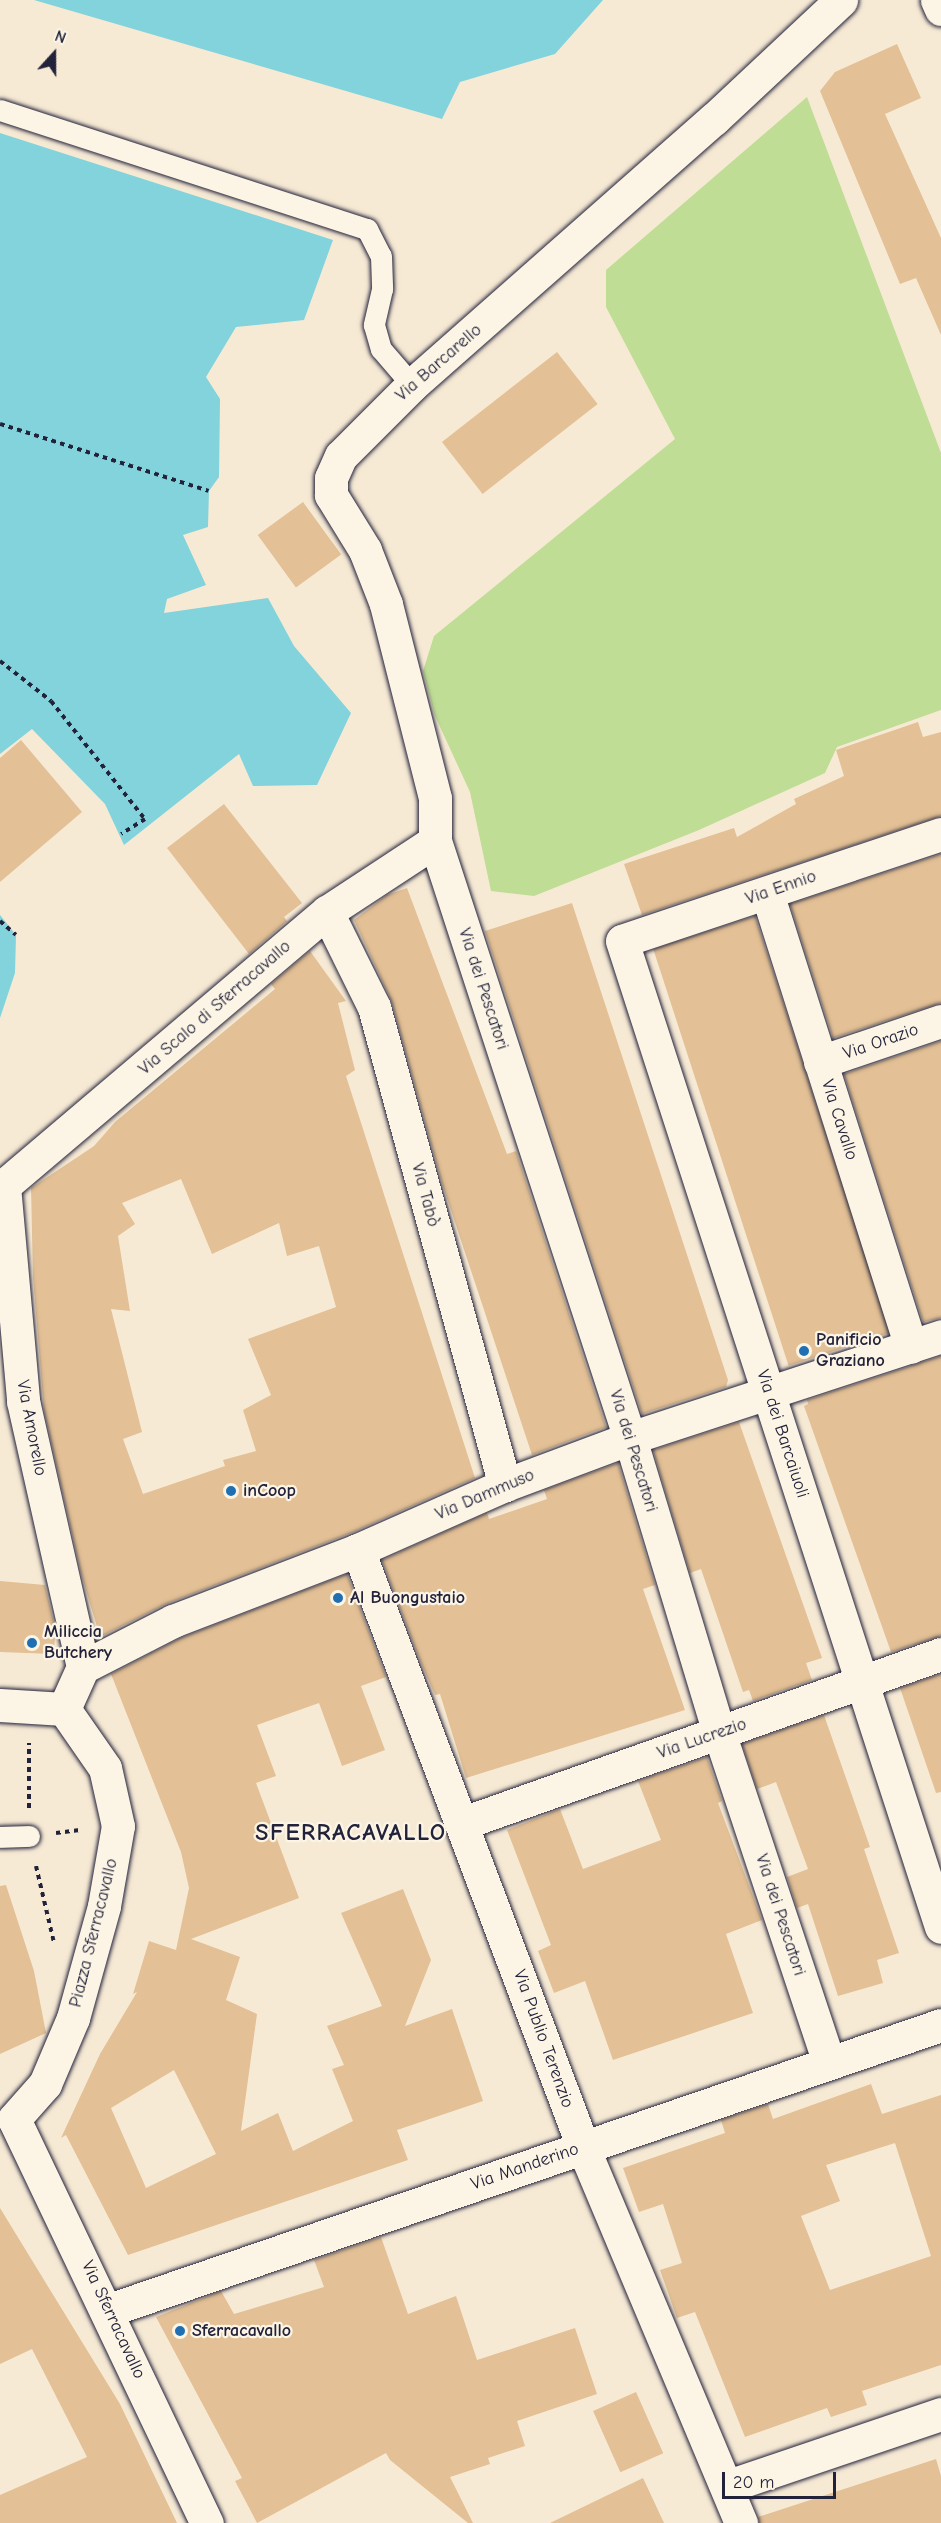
<!DOCTYPE html>
<html>
<head>
<meta charset="utf-8">
<style>
	body { margin:0 }
	#map { position:relative; width:941px; height:2523px; overflow:hidden; background:#f7ead5; font-family:"Comic Neue",sans-serif }
	div>[style] { position:absolute }
	[style*='--x'] { left:calc(var(--x)*1px); top:calc(var(--y)*1px); width:calc(var(--w)*1px); rotate:calc(var(--a)*1deg) }
	.green>* { inset:0; background:#bfdd95 }
	.water>* { inset:0; background:#82d3db }
	.building>* { inset:0; background:#e3c095; transform-origin:0 0 }
	.path>* { height:4px; margin-top:-2px; transform-origin:0; background:repeating-linear-gradient(90deg,#22223b 0 4.5px,transparent 0 9px) }
	.roads { filter:drop-shadow(0 0 2px #22223b) drop-shadow(0 0 2px #22223b) }
	.service>* { height:21px; margin:-10.5px; padding:0 10.5px; transform-origin:10.5px; border-radius:10.5px; background:#fcf5e5 }
	.minor>* { height:33px; margin:-16.5px; padding:0 16.5px; transform-origin:16.5px; border-radius:16.5px; background:#fcf5e5 }
	.dots>* { width:16px; height:16px; translate:-50% -50%; box-sizing:border-box; border:3px solid #fcf5e5; border-radius:50% }
	span { translate:-50% -50%; white-space:nowrap; text-align:center; line-height:1.15; -webkit-text-stroke:4.5px #fcf5e5; paint-order:stroke }
	.street-label { font-size:18px; color:#22223b }
	.poi-label { font-size:18px; color:#22223b; font-weight:700 }
	.left { translate:0 -50%; text-align:left }
	.district-label { font-size:24px; color:#22223b; font-weight:700; letter-spacing:1.5px }
	.north { position:absolute; left:24px; top:24px; width:60px; height:60px; -webkit-text-stroke:4px #fcf5e5; paint-order:stroke; rotate:21deg; font-size:16px; font-weight:700; line-height:24px; text-align:center; color:#22223b }
	.north::after { content:''; display:block; margin:auto; width:21px; height:27px; background:#22223b; clip-path:polygon(50% 0,100% 100%,50% 72%,0 100%) }
	.scale { position:absolute; left:722px; top:2472px; width:114px; height:27px; box-sizing:border-box; border:3px solid #22223b; border-top:0; padding-left:8px; font-size:18px; line-height:21px; white-space:nowrap; color:#22223b; -webkit-text-stroke:4px #fcf5e5; paint-order:stroke }
</style>
</head>
<body>
<div id="map">
	<div class="green">
		<div style="clip-path:polygon(807px 97px,941px 453px,941px 710px,837px 747px,825px 773px,699px 830px,534px 896px,491px 891px,470px 792px,435px 716px,423px 671px,434px 636px,675px 439px,606px 307px,606px 270px)"></div>
	</div>
	<div class="water">
		<div style="clip-path:polygon(34px 0,603px 0,555px 54px,460px 82px,442px 119px)"></div>
		<div style="clip-path:polygon(0 133px,333px 240px,304px 320px,236px 327px,206px 377px,220px 399px,219px 477px,209px 491px,208px 527px,183px 535px,206px 585px,167px 599px,164px 613px,268px 598px,294px 646px,351px 713px,317px 785px,253px 786px,239px 754px,124px 845px,105px 804px,32px 729px,0 754px)"></div>
		<div style="clip-path:polygon(0 915px,16px 935px,15px 973px,0 1018px)"></div>
	</div>
	<div class="building">
		<div style="clip-path:polygon(897px 44px,921px 98px,885px 114px,941px 238px,941px 335px,916px 278px,900px 284px,820px 91px,835px 72px)"></div>
		<div style="left:557px;top:352px;width:66px;height:146px;rotate:52deg"></div>
		<div style="left:303px;top:502px;width:65px;height:56px;rotate:54deg"></div>
		<div style="clip-path:polygon(918px 722px,923px 737px,941px 732px,941px 816px,642px 915px,624px 864px,734px 828px,737px 837px,796px 804px,794px 799px,844px 776px,836px 750px)"></div>
		<div style="clip-path:polygon(21px 740px,82px 812px,0 882px,0 758px)"></div>
		<div style="clip-path:polygon(224px 804px,302px 903px,284px 917px,287px 921px,249px 954px,167px 848px)"></div>
		<div style="clip-path:polygon(941px 854px,941px 1003px,833px 1038px,790px 904px)"></div>
		<div style="clip-path:polygon(407px 888px,507px 1154px,516px 1151px,606px 1427px,532px 1455px,442px 1183px,392px 1002px,354px 920px,387px 895px)"></div>
		<div style="clip-path:polygon(572px 903px,728px 1380px,726px 1387px,642px 1414px,485px 931px)"></div>
		<div style="left:755px;top:916px;width:438px;height:107px;rotate:72deg"></div>
		<div style="clip-path:polygon(evenodd,310px 951px,346px 1001px,338px 1003px,355px 1070px,346px 1076px,475px 1478px,351px 1533px,166px 1604px,100px 1637px,81px 1573px,44px 1410px,33px 1277px,31px 1188px,94px 1146px,115px 1122px,275px 989px,271px 984px,310px 951px,181px 1179px,212px 1254px,279px 1223px,287px 1256px,319px 1246px,336px 1307px,248px 1339px,271px 1395px,243px 1410px,256px 1451px,223px 1460px,225px 1466px,143px 1494px,123px 1439px,142px 1432px,111px 1309px,130px 1311px,118px 1236px,135px 1224px,122px 1203px,181px 1179px)"></div>
		<div style="clip-path:polygon(941px 1041px,941px 1318px,923px 1322px,844px 1074px)"></div>
		<div style="clip-path:polygon(941px 1356px,941px 1636px,891px 1652px,804px 1406px,808px 1404px,807px 1400px)"></div>
		<div style="clip-path:polygon(739px 1422px,822px 1658px,806px 1663px,812px 1680px,753px 1701px,749px 1690px,743px 1692px,701px 1569px,690px 1573px,653px 1450px)"></div>
		<div style="clip-path:polygon(618px 1463px,655px 1585px,643px 1589px,685px 1710px,466px 1778px,440px 1694px,435px 1695px,421px 1663px,382px 1560px,487px 1513px,489px 1519px,547px 1499px,544px 1490px)"></div>
		<div style="clip-path:polygon(evenodd,347px 1574px,386px 1677px,361px 1686px,385px 1750px,342px 1766px,319px 1703px,257px 1725px,276px 1776px,256px 1783px,299px 1898px,191px 1939px,240px 1957px,226px 2000px,257px 2014px,241px 2131px,278px 2113px,293px 2151px,353px 2121px,332px 2069px,344px 2065px,327px 2026px,382px 2006px,341px 1913px,403px 1889px,431px 1960px,405px 2026px,452px 2009px,483px 2101px,397px 2130px,408px 2160px,128px 2255px,66px 2135px,61px 2138px,100px 2054px,137px 1992px,133px 1994px,149px 1941px,176px 1950px,189px 1888px,181px 1852px,111px 1674px,181px 1638px,347px 1574px,174px 2070px,216px 2154px,146px 2188px,111px 2108px,174px 2070px)"></div>
		<div style="clip-path:polygon(0 1581px,45px 1585px,56px 1632px,53px 1654px,0 1652px)"></div>
		<div style="clip-path:polygon(941px 1674px,941px 1792px,936px 1793px,900px 1688px)"></div>
		<div style="clip-path:polygon(824px 1715px,870px 1847px,864px 1849px,899px 1953px,877px 1960px,883px 1983px,838px 1996px,808px 1904px,797px 1908px,787px 1877px,808px 1869px,776px 1782px,757px 1789px,742px 1744px)"></div>
		<div style="clip-path:polygon(707px 1757px,722px 1801px,718px 1803px,762px 1920px,726px 1934px,753px 2013px,613px 2060px,585px 1981px,554px 1993px,538px 1951px,551px 1945px,507px 1830px,560px 1809px,583px 1869px,661px 1840px,638px 1781px)"></div>
		<div style="clip-path:polygon(6px 1885px,34px 1971px,46px 2033px,0 2054px,0 1886px)"></div>
		<div style="clip-path:polygon(evenodd,871px 2084px,882px 2114px,941px 2095px,941px 2365px,862px 2391px,867px 2405px,831px 2417px,827px 2408px,745px 2437px,695px 2312px,677px 2318px,660px 2270px,682px 2263px,663px 2204px,639px 2212px,623px 2168px,725px 2133px,721px 2120px,768px 2104px,773px 2119px,871px 2084px,895px 2143px,931px 2256px,830px 2290px,801px 2216px,840px 2201px,826px 2165px,895px 2143px)"></div>
		<div style="clip-path:polygon(0 2208px,120px 2404px,177px 2523px,0 2523px,0 2495px,87px 2457px,32px 2349px,0 2364px)"></div>
		<div style="clip-path:polygon(381px 2237px,408px 2314px,456px 2296px,477px 2360px,575px 2328px,597px 2394px,517px 2421px,525px 2446px,488px 2458px,490px 2464px,450px 2477px,473px 2523px,468px 2523px,390px 2460px,386px 2453px,257px 2523px,235px 2481px,242px 2478px,156px 2317px,221px 2291px,234px 2314px,324px 2287px,314px 2260px)"></div>
		<div style="left:636px;top:2392px;width:67px;height:47px;rotate:66deg"></div>
		<div style="clip-path:polygon(936px 2459px,941px 2476px,941px 2523px,759px 2523px,758px 2517px)"></div>
		<div style="clip-path:polygon(643px 2478px,664px 2523px,550px 2523px)"></div>
	</div>
	<div class="path">
		<div style="--x:0;--y:424;--w:219;--a:17.8"></div>
		<div style="--x:0;--y:661;--w:65;--a:38.1"></div>
		<div style="--x:51;--y:701;--w:151;--a:51.5"></div>
		<div style="--x:145;--y:819;--w:28;--a:148"></div>
		<div style="--x:0;--y:921;--w:21;--a:41"></div>
		<div style="--x:29;--y:1808;--w:65;--a:-90"></div>
		<div style="--x:56;--y:1833;--w:26;--a:-7"></div>
		<div style="--x:36;--y:1866;--w:79;--a:76.8"></div>
	</div>
	<div class="roads">
		<div class="service">
			<div style="--x:0;--y:110;--w:386;--a:18"></div>
			<div style="--x:367;--y:229;--w:30;--a:63"></div>
			<div style="--x:381;--y:256;--w:33;--a:88"></div>
			<div style="--x:382;--y:289;--w:37;--a:103"></div>
			<div style="--x:374;--y:325;--w:25;--a:74"></div>
			<div style="--x:381;--y:349;--w:48;--a:49.3"></div>
			<div style="--x:0;--y:1837;--w:29;--a:-2"></div>
		</div>
		<div class="minor">
			<div style="--x:937;--y:0;--w:10;--a:66"></div>
			<div style="--x:941;--y:834;--w:336;--a:161.5"></div>
			<div style="--x:622;--y:941;--w:1036;--a:72.07"></div>
			<div style="--x:767;--y:893;--w:476;--a:72.4"></div>
			<div style="--x:327;--y:912;--w:106;--a:63.7"></div>
			<div style="--x:374;--y:1007;--w:496;--a:74.7"></div>
			<div style="--x:820;--y:1062;--w:128;--a:-18.7"></div>
			<div style="--x:4;--y:1186;--w:216;--a:84.9"></div>
			<div style="--x:23;--y:1401;--w:273;--a:77.3"></div>
			<div style="--x:0;--y:1189;--w:429;--a:-40.3"></div>
			<div style="--x:327;--y:912;--w:129;--a:-33.3"></div>
			<div style="--x:358;--y:1550;--w:638;--a:69.35"></div>
			<div style="--x:583;--y:2147;--w:408;--a:67.2"></div>
			<div style="--x:0;--y:1705;--w:64;--a:3.6"></div>
			<div style="--x:64;--y:1709;--w:46;--a:-65.7"></div>
			<div style="--x:83;--y:1667;--w:101;--a:-27.1"></div>
			<div style="--x:173;--y:1621;--w:198;--a:-21"></div>
			<div style="--x:358;--y:1550;--w:161;--a:-23.9"></div>
			<div style="--x:505;--y:1485;--w:143;--a:-20.5"></div>
			<div style="--x:639;--y:1435;--w:318;--a:-18.1"></div>
			<div style="--x:463;--y:1823;--w:507;--a:-19.47"></div>
			<div style="--x:829;--y:2063;--w:348;--a:-108.4"></div>
			<div style="--x:719;--y:1733;--w:307;--a:-106.8"></div>
			<div style="--x:630;--y:1439;--w:629;--a:-108.06"></div>
			<div style="--x:435;--y:841;--w:43;--a:-90"></div>
			<div style="--x:435;--y:798;--w:200;--a:-104.2"></div>
			<div style="--x:386;--y:604;--w:58;--a:-111.3"></div>
			<div style="--x:365;--y:550;--w:65;--a:-121.7"></div>
			<div style="--x:331;--y:495;--w:17;--a:-90"></div>
			<div style="--x:331;--y:478;--w:24;--a:-66"></div>
			<div style="--x:341;--y:456;--w:100;--a:-45"></div>
			<div style="--x:412;--y:385;--w:402;--a:-41.4"></div>
			<div style="--x:714;--y:119;--w:174;--a:-43.1"></div>
			<div style="--x:14;--y:2119;--w:448;--a:64.5"></div>
			<div style="--x:14;--y:2119;--w:47;--a:-48.5"></div>
			<div style="--x:45;--y:2084;--w:72;--a:-67"></div>
			<div style="--x:73;--y:2018;--w:116;--a:-74.5"></div>
			<div style="--x:104;--y:1906;--w:81;--a:-80.1"></div>
			<div style="--x:118;--y:1826;--w:59;--a:-102.6"></div>
			<div style="--x:105;--y:1768;--w:72;--a:-124.8"></div>
			<div style="--x:109;--y:2310;--w:879;--a:-18.91"></div>
			<div style="--x:728;--y:2486;--w:225;--a:-18.7"></div>
		</div>
	</div>
	<div class="dots">
		<div style="left:804px;top:1351px;background:#1f6fb2"></div>
		<div style="left:231px;top:1491px;background:#1f6fb2"></div>
		<div style="left:338px;top:1598px;background:#1f6fb2"></div>
		<div style="left:32px;top:1643px;background:#1f6fb2"></div>
		<div style="left:180px;top:2331px;background:#1f6fb2"></div>
	</div>
	<div class="street-label">
		<span style="left:439px;top:363px;rotate:-41deg">Via Barcarello</span>
		<span style="left:781px;top:888px;rotate:-19deg">Via Ennio</span>
		<span style="left:483px;top:989px;rotate:72deg">Via dei Pescatori</span>
		<span style="left:215px;top:1008px;rotate:-41deg">Via Scalo di Sferracavallo</span>
		<span style="left:881px;top:1042px;rotate:-19deg">Via Orazio</span>
		<span style="left:839px;top:1120px;rotate:72deg">Via Cavallo</span>
		<span style="left:425px;top:1195px;rotate:75deg">Via Tabò</span>
		<span style="left:31px;top:1428px;rotate:79deg">Via Amorello</span>
		<span style="left:782px;top:1434px;rotate:72deg">Via dei Barcaiuoli</span>
		<span style="left:633px;top:1451px;rotate:73deg">Via dei Pescatori</span>
		<span style="left:485px;top:1495px;rotate:-23deg">Via Dammuso</span>
		<span style="left:702px;top:1739px;rotate:-19deg">Via Lucrezio</span>
		<span style="left:780px;top:1915px;rotate:72deg">Via dei Pescatori</span>
		<span style="left:94px;top:1933px;rotate:-76deg">Piazza Sferracavallo</span>
		<span style="left:543px;top:2039px;rotate:70deg">Via Publio Terenzio</span>
		<span style="left:525px;top:2167px;rotate:-19deg">Via Manderino</span>
		<span style="left:113px;top:2320px;rotate:65deg">Via Sferracavallo</span>
	</div>
	<div class="poi-label">
		<span class="left" style="left:816px;top:1351px">Panificio<br>Graziano</span>
		<span class="left" style="left:243px;top:1491px">inCoop</span>
		<span class="left" style="left:350px;top:1598px">Al Buongustaio</span>
		<span class="left" style="left:44px;top:1643px">Miliccia<br>Butchery</span>
		<span class="left" style="left:192px;top:2331px">Sferracavallo</span>
	</div>
	<div class="district-label">
		<span style="left:351px;top:1833px">SFERRACAVALLO</span>
	</div>
	<div class="north">N</div>
	<div class="scale">20 m</div>
</div>
</body>
</html>
